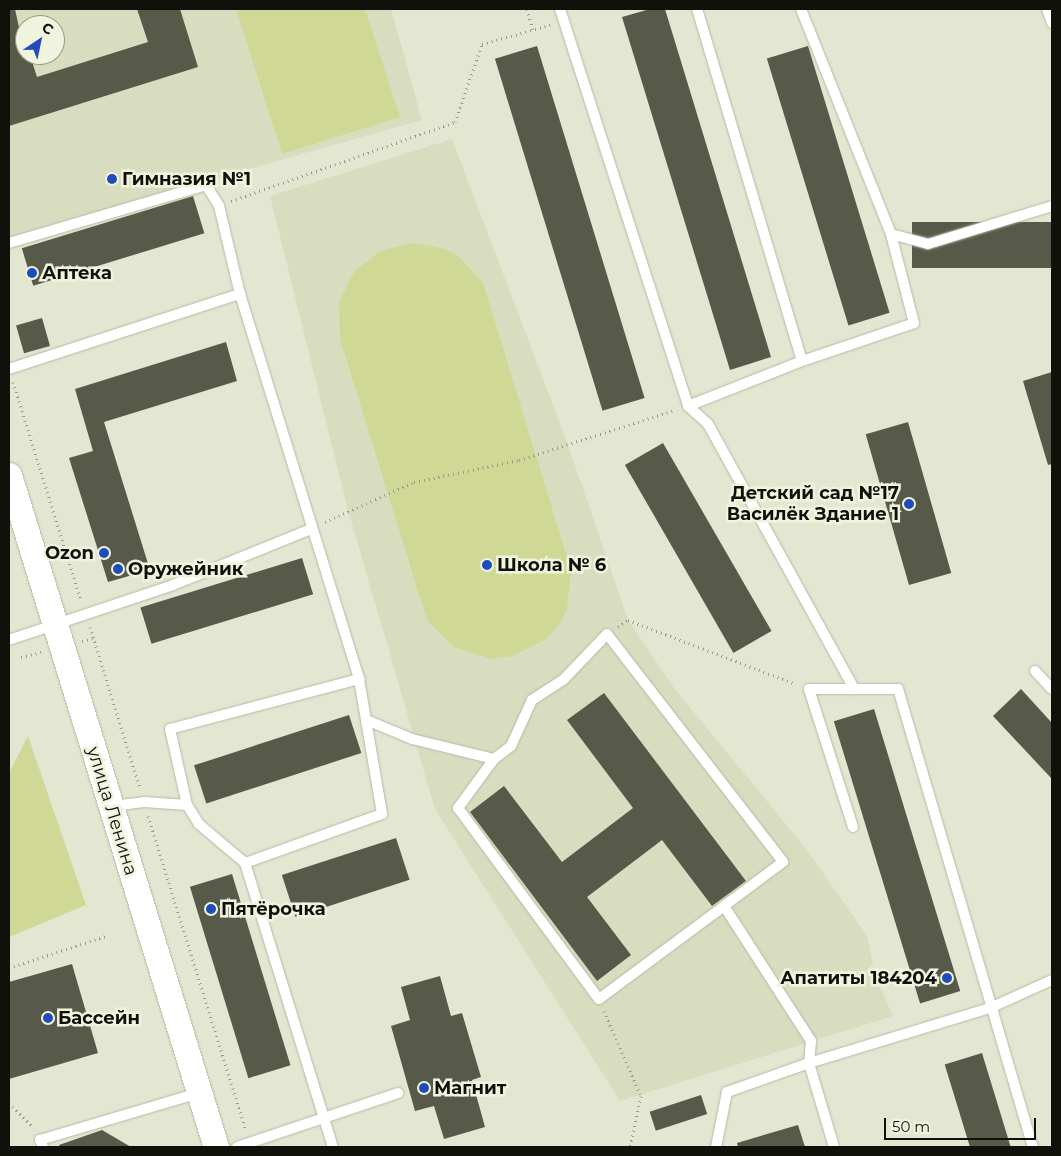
<!DOCTYPE html>
<html>
<head>
<meta charset="utf-8">
<style>
	body { margin:0 }
	#map { position:relative; width:1061px; height:1156px; overflow:hidden; background:#e3e6d1; font-family:Montserrat,sans-serif }
	div>[style] { position:absolute }
	[style*='--x'] { left:calc(var(--x)*1px); top:calc(var(--y)*1px); width:calc(var(--w)*1px); rotate:calc(var(--a)*1deg) }
	.built>* { inset:0; background:#d8ddc0 }
	.green>* { inset:0; background:#d0d896 }
	.building>* { inset:0; background:#575a48; transform-origin:0 0 }
	.path>* { height:3px; margin-top:-1.5px; transform-origin:0; background:repeating-linear-gradient(90deg,#979a8a 0 1px,transparent 0 5px) }
	.roads { filter:drop-shadow(0 0 1px #b6b9a5) drop-shadow(0 0 1px #b6b9a5) }
	.service>* { height:10px; margin:-5px; padding:0 5px; transform-origin:5px; border-radius:5px; background:#fff }
	.tertiary>* { height:25px; margin:-12.5px; padding:0 12.5px; transform-origin:12.5px; border-radius:12.5px; background:#fff }
	.dots>* { width:14px; height:14px; translate:-50% -50%; box-sizing:border-box; border:2px solid #f0f3de; border-radius:50% }
	span { translate:-50% -50%; white-space:nowrap; text-align:center; line-height:1.15; -webkit-text-stroke:5px #f0f3de; paint-order:stroke }
	.poi-label { font-size:18px; color:#10110a; font-weight:700 }
	.left { translate:0 -50%; text-align:left }
	.right { translate:-100% -50%; text-align:right }
	.street-label { font-size:18px; color:#10110a }
	.frame { position:absolute; inset:0; border:10px solid #10110a; pointer-events:none }
	.north { position:absolute; left:15px; top:15px; width:50px; height:50px; box-sizing:border-box; background:#f0f3de; border:1px solid #969989; border-radius:50%; rotate:34deg; font-size:14px; font-weight:700; line-height:20px; text-align:center; color:#10110a }
	.north::after { content:''; display:block; margin:auto; width:18px; height:22px; background:#204cba; clip-path:polygon(50% 0,100% 100%,50% 72%,0 100%) }
	.scale { position:absolute; left:884px; top:1118px; width:152px; height:22px; box-sizing:border-box; border:2px solid #10110a; border-top:0; padding-left:6px; font-size:15px; line-height:18px; white-space:nowrap; color:#10110a; -webkit-text-stroke:4px #f0f3de; paint-order:stroke }
</style>
</head>
<body>
<div id="map">
	<div class="built">
		<div style="clip-path:polygon(evenodd,9px 9px,391px 9px,422px 120px,9px 237px,9px 9px,25px 25px,55px 25px,55px 55px,25px 55px,25px 25px)"></div>
		<div style="clip-path:polygon(452px 139px,567px 442px,628px 620px,674px 688px,807px 850px,867px 936px,875px 976px,893px 1016px,620px 1101px,435px 809px,348px 510px,270px 196px)"></div>
	</div>
	<div class="green">
		<div style="clip-path:polygon(236px 9px,365px 9px,400px 117px,282px 154px)"></div>
		<div style="clip-path:polygon(413px 243px,446px 249px,460px 258px,483px 283px,571px 570px,567px 609px,558px 626px,545px 640px,510px 657px,491px 659px,454px 647px,427px 620px,340px 339px,339px 302px,354px 272px,380px 251px)"></div>
		<div style="clip-path:polygon(28px 736px,86px 905px,9px 937px,9px 773px)"></div>
	</div>
	<div class="building">
		<div style="clip-path:polygon(9px 9px,15px 9px,25px 55px,30px 55px,37px 77px,148px 42px,137px 9px,180px 9px,198px 67px,9px 126px)"></div>
		<div style="clip-path:polygon(650px 9px,665px 9px,771px 357px,730px 370px,622px 17px)"></div>
		<div style="left:537px;top:46px;width:368px;height:44px;rotate:73deg"></div>
		<div style="left:808px;top:46px;width:279px;height:43px;rotate:73deg"></div>
		<div style="left:193px;top:196px;width:39px;height:179px;rotate:73deg"></div>
		<div style="left:1052px;top:222px;width:46px;height:140px;rotate:90deg"></div>
		<div style="left:42px;top:318px;width:29px;height:27px;rotate:74deg"></div>
		<div style="clip-path:polygon(226px 342px,237px 381px,104px 422px,150px 570px,108px 582px,69px 458px,93px 451px,75px 389px)"></div>
		<div style="clip-path:polygon(1052px 372px,1052px 464px,1048px 465px,1023px 381px)"></div>
		<div style="left:908px;top:422px;width:157px;height:44px;rotate:74deg"></div>
		<div style="left:663px;top:443px;width:217px;height:44px;rotate:60deg"></div>
		<div style="left:302px;top:558px;width:38px;height:169px;rotate:73deg"></div>
		<div style="clip-path:polygon(1021px 689px,1052px 723px,1052px 779px,993px 716px)"></div>
		<div style="clip-path:polygon(604px 693px,746px 881px,712px 906px,662px 840px,587px 897px,631px 955px,597px 981px,470px 812px,504px 786px,562px 862px,633px 808px,567px 720px)"></div>
		<div style="left:874px;top:709px;width:295px;height:42px;rotate:73deg"></div>
		<div style="left:349px;top:715px;width:40px;height:163px;rotate:72deg"></div>
		<div style="left:396px;top:838px;width:44px;height:120px;rotate:72deg"></div>
		<div style="left:232px;top:874px;width:200px;height:44px;rotate:73deg"></div>
		<div style="clip-path:polygon(72px 964px,98px 1053px,9px 1079px,9px 982px)"></div>
		<div style="clip-path:polygon(440px 976px,451px 1016px,462px 1013px,481px 1077px,472px 1080px,485px 1127px,444px 1139px,434px 1106px,415px 1111px,391px 1026px,410px 1020px,401px 987px)"></div>
		<div style="left:982px;top:1053px;width:98px;height:39px;rotate:73deg"></div>
		<div style="left:701px;top:1095px;width:20px;height:54px;rotate:72deg"></div>
		<div style="clip-path:polygon(798px 1125px,805px 1147px,738px 1147px,737px 1143px)"></div>
		<div style="clip-path:polygon(102px 1130px,131px 1147px,60px 1147px,59px 1145px)"></div>
	</div>
	<div class="path">
		<div style="--x:527;--y:9;--w:22;--a:74"></div>
		<div style="--x:231;--y:201;--w:238;--a:-19.4"></div>
		<div style="--x:455;--y:122;--w:83;--a:-70.9"></div>
		<div style="--x:482;--y:44;--w:71;--a:-15.6"></div>
		<div style="--x:13;--y:382;--w:228;--a:72.7"></div>
		<div style="--x:325;--y:522;--w:98;--a:-24.2"></div>
		<div style="--x:414;--y:482;--w:107;--a:-11.8"></div>
		<div style="--x:519;--y:460;--w:164;--a:-17.8"></div>
		<div style="--x:90;--y:627;--w:170;--a:72.8"></div>
		<div style="--x:618;--y:627;--w:12;--a:-35"></div>
		<div style="--x:628;--y:620;--w:180;--a:20.9"></div>
		<div style="--x:82;--y:641;--w:11;--a:-15"></div>
		<div style="--x:21;--y:657;--w:21;--a:-14"></div>
		<div style="--x:148;--y:816;--w:329;--a:72.7"></div>
		<div style="--x:9;--y:968;--w:102;--a:-18.3"></div>
		<div style="--x:604;--y:1011;--w:93;--a:66.5"></div>
		<div style="--x:641;--y:1096;--w:52;--a:102.2"></div>
		<div style="--x:9;--y:1103;--w:34;--a:45"></div>
	</div>
	<div class="roads">
		<div class="service">
			<div style="--x:560;--y:9;--w:417;--a:72.1"></div>
			<div style="--x:688;--y:406;--w:27;--a:42"></div>
			<div style="--x:708;--y:424;--w:303;--a:61.1"></div>
			<div style="--x:801;--y:9;--w:242;--a:68.2"></div>
			<div style="--x:891;--y:234;--w:38;--a:15"></div>
			<div style="--x:928;--y:244;--w:130;--a:-17"></div>
			<div style="--x:1047;--y:9;--w:15;--a:70"></div>
			<div style="--x:9;--y:243;--w:205;--a:-16.4"></div>
			<div style="--x:206;--y:185;--w:25;--a:58"></div>
			<div style="--x:219;--y:206;--w:90;--a:76.6"></div>
			<div style="--x:802;--y:361;--w:118;--a:-18.7"></div>
			<div style="--x:914;--y:323;--w:92;--a:-104.5"></div>
			<div style="--x:9;--y:369;--w:243;--a:-18"></div>
			<div style="--x:240;--y:294;--w:403;--a:72.8"></div>
			<div style="--x:688;--y:406;--w:123;--a:-21.5"></div>
			<div style="--x:802;--y:361;--w:367;--a:-106.6"></div>
			<div style="--x:9;--y:640;--w:173;--a:-18.5"></div>
			<div style="--x:173;--y:585;--w:149;--a:-22.1"></div>
			<div style="--x:1035;--y:671;--w:25;--a:47"></div>
			<div style="--x:359;--y:679;--w:137;--a:80.3"></div>
			<div style="--x:382;--y:814;--w:145;--a:160.3"></div>
			<div style="--x:245;--y:863;--w:60;--a:-139.7"></div>
			<div style="--x:199;--y:824;--w:22;--a:-122"></div>
			<div style="--x:187;--y:805;--w:78;--a:-102.6"></div>
			<div style="--x:170;--y:729;--w:196;--a:-14.8"></div>
			<div style="--x:369;--y:721;--w:47;--a:22.7"></div>
			<div style="--x:412;--y:739;--w:84;--a:13.7"></div>
			<div style="--x:494;--y:759;--w:21;--a:-37"></div>
			<div style="--x:511;--y:746;--w:51;--a:-65.5"></div>
			<div style="--x:532;--y:700;--w:38;--a:-33"></div>
			<div style="--x:564;--y:679;--w:62;--a:-46.3"></div>
			<div style="--x:607;--y:634;--w:288;--a:52.3"></div>
			<div style="--x:783;--y:862;--w:74;--a:143.3"></div>
			<div style="--x:724;--y:906;--w:161;--a:57.2"></div>
			<div style="--x:811;--y:1041;--w:22;--a:95"></div>
			<div style="--x:809;--y:1063;--w:87;--a:160.5"></div>
			<div style="--x:727;--y:1092;--w:56;--a:101.3"></div>
			<div style="--x:494;--y:759;--w:61;--a:126.3"></div>
			<div style="--x:458;--y:808;--w:237;--a:53.6"></div>
			<div style="--x:599;--y:999;--w:156;--a:-36.6"></div>
			<div style="--x:112;--y:806;--w:32;--a:-7"></div>
			<div style="--x:144;--y:802;--w:43;--a:4"></div>
			<div style="--x:853;--y:827;--w:145;--a:-107.7"></div>
			<div style="--x:809;--y:689;--w:89;--a:0"></div>
			<div style="--x:898;--y:689;--w:477;--a:73.6"></div>
			<div style="--x:245;--y:863;--w:297;--a:72.8"></div>
			<div style="--x:43;--y:1147;--w:8;--a:-113"></div>
			<div style="--x:40;--y:1140;--w:166;--a:-16.5"></div>
			<div style="--x:237;--y:1147;--w:170;--a:-18.5"></div>
			<div style="--x:834;--y:1147;--w:88;--a:-106.6"></div>
			<div style="--x:809;--y:1063;--w:189;--a:-16.9"></div>
			<div style="--x:990;--y:1008;--w:68;--a:-24.3"></div>
		</div>
		<div class="tertiary">
			<div style="--x:9;--y:475;--w:703;--a:72.88"></div>
		</div>
	</div>
	<div class="dots">
		<div style="left:112px;top:179px;background:#204cba"></div>
		<div style="left:32px;top:273px;background:#204cba"></div>
		<div style="left:909px;top:504px;background:#204cba"></div>
		<div style="left:104px;top:553px;background:#204cba"></div>
		<div style="left:487px;top:565px;background:#204cba"></div>
		<div style="left:118px;top:569px;background:#204cba"></div>
		<div style="left:211px;top:909px;background:#204cba"></div>
		<div style="left:947px;top:978px;background:#204cba"></div>
		<div style="left:48px;top:1018px;background:#204cba"></div>
		<div style="left:424px;top:1088px;background:#204cba"></div>
	</div>
	<div class="poi-label">
		<span class="left" style="left:122px;top:179px">Гимназия №1</span>
		<span class="left" style="left:42px;top:273px">Аптека</span>
		<span class="right" style="left:899px;top:504px">Детский сад №17<br>Василёк Здание 1</span>
		<span class="right" style="left:94px;top:553px">Ozon</span>
		<span class="left" style="left:497px;top:565px">Школа № 6</span>
		<span class="left" style="left:128px;top:569px">Оружейник</span>
		<span class="left" style="left:221px;top:909px">Пятёрочка</span>
		<span class="right" style="left:937px;top:978px">Апатиты 184204</span>
		<span class="left" style="left:58px;top:1018px">Бассейн</span>
		<span class="left" style="left:434px;top:1088px">Магнит</span>
	</div>
	<div class="street-label">
		<span style="left:112px;top:811px;rotate:73deg">улица Ленина</span>
	</div>
	<div class="frame"></div>
	<div class="north">С</div>
	<div class="scale">50 m</div>
</div>
</body>
</html>
